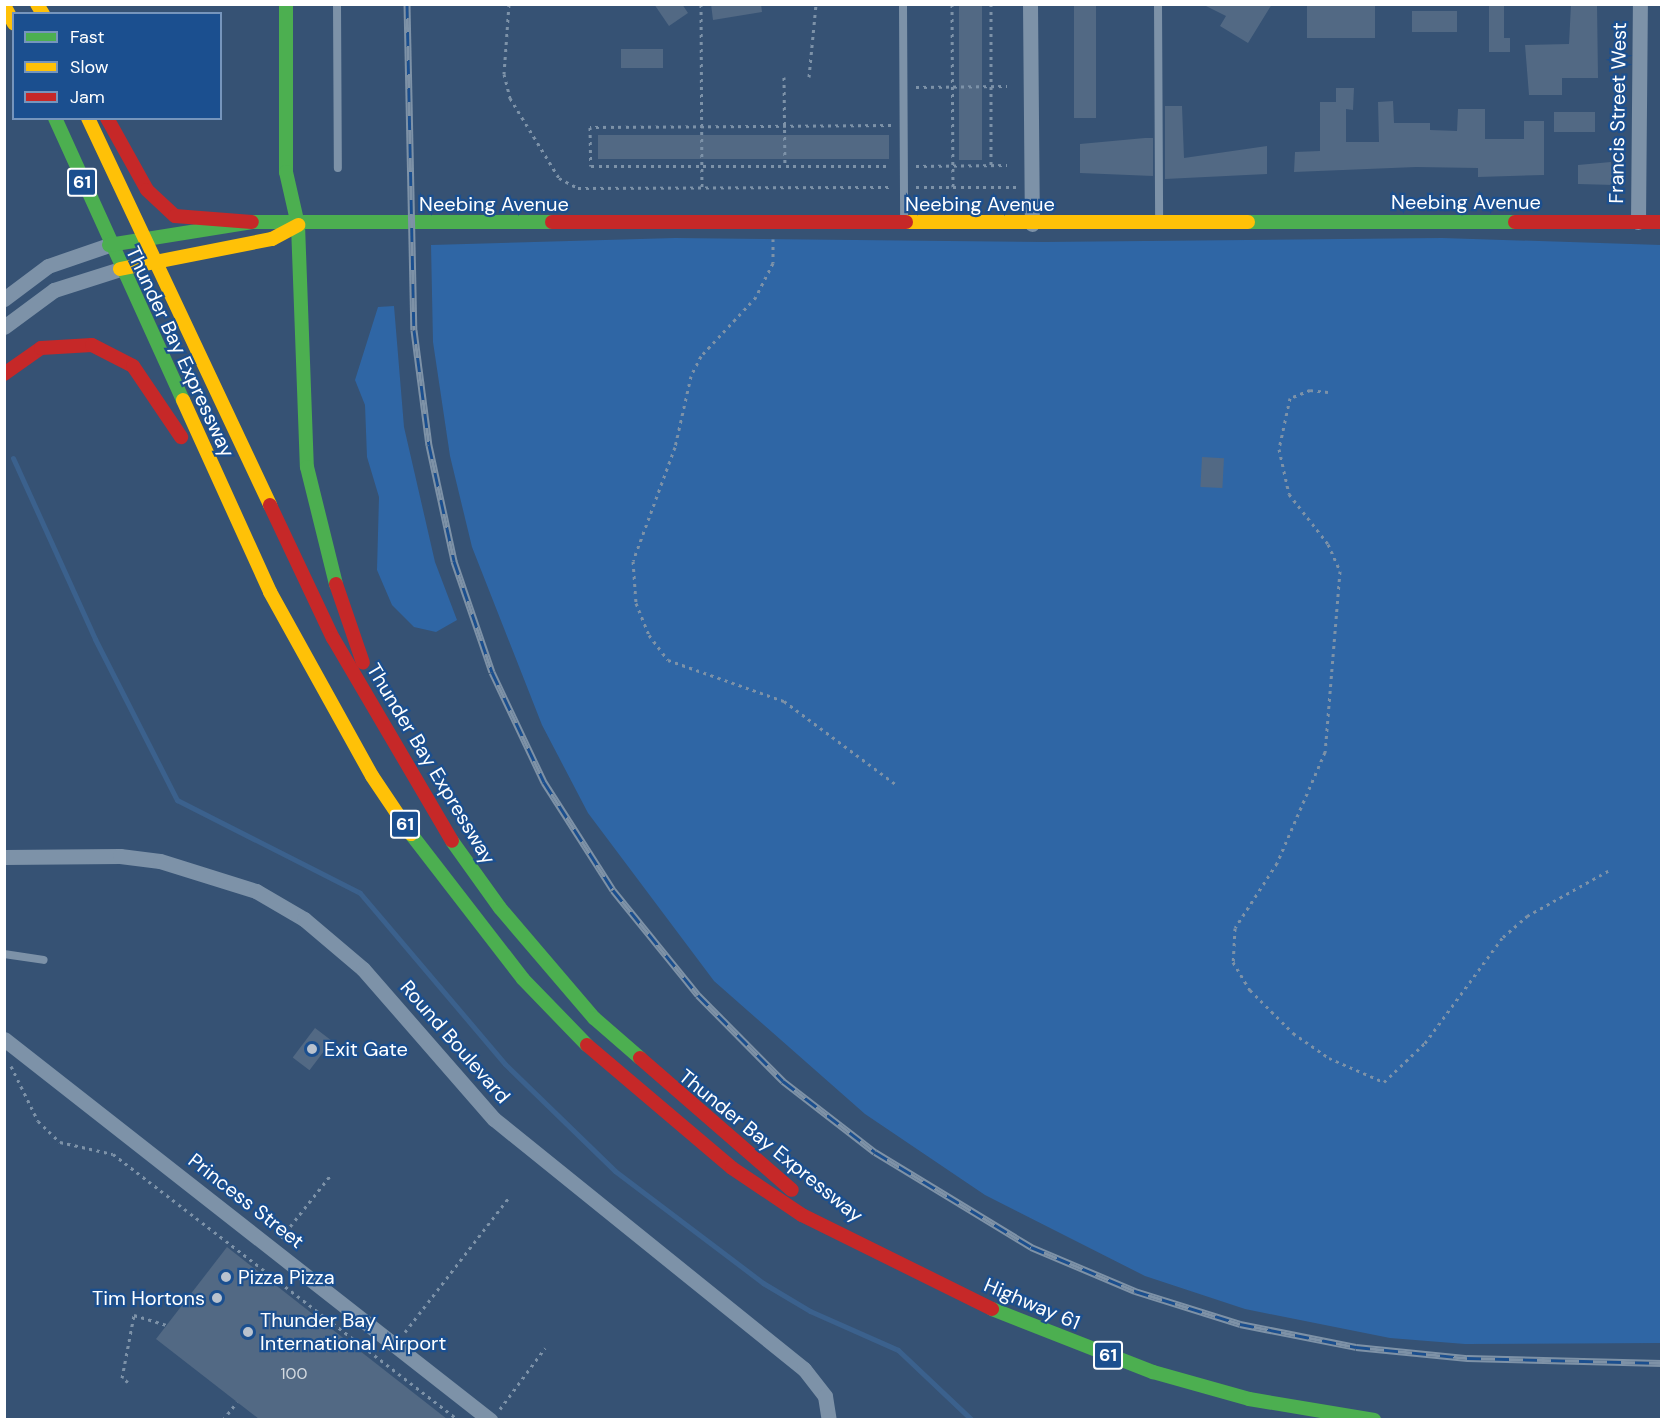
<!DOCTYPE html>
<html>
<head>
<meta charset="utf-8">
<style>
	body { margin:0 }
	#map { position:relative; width:1666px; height:1424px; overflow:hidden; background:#365274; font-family:"DM Sans",sans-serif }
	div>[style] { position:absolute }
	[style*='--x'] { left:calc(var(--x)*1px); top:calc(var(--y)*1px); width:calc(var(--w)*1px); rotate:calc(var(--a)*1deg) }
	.green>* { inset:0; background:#2f66a5 }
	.stream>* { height:5px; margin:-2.5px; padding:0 2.5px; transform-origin:2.5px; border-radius:2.5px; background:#3b618d }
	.building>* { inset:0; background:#526984; transform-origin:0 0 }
	.path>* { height:3px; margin-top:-1.5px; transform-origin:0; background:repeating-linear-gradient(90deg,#7d92a8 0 3px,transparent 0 7.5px) }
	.lane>* { height:8px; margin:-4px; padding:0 4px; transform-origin:4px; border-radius:4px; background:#7d92a8 }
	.street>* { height:15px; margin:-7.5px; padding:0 7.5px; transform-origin:7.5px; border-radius:7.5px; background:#7d92a8 }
	.fast>* { height:14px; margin:-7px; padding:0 7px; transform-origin:7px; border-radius:7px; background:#4caf50 }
	.slow>* { height:14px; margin:-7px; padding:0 7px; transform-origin:7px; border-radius:7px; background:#ffc107 }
	.jam>* { height:14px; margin:-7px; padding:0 7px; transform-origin:7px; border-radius:7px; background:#c62828 }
	.rail>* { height:7px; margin-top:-3.5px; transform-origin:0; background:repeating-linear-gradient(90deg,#1b4f8f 0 14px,#7e92a7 0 28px); box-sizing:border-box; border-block:2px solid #7e92a7 }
	.dots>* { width:16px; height:16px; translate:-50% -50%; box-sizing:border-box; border:3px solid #1b4f8f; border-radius:50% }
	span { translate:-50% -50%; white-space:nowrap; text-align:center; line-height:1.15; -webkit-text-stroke:4.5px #1b4f8f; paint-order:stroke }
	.number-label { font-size:16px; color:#d4dae0 }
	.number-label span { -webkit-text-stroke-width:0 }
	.shield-label span { padding:2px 4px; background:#1b4f8f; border:2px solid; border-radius:4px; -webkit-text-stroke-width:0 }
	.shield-label { font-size:18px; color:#fff; font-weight:700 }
	.street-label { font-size:20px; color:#fff }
	.poi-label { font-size:20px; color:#fff }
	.left { translate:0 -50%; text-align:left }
	.right { translate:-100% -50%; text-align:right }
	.frame { position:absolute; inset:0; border:6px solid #fff; pointer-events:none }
	.legend { position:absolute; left:12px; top:12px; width:210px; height:108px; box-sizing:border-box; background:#1b4f8f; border:2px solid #7695bc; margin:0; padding:8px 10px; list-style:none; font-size:18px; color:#fff }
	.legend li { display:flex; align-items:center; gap:12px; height:30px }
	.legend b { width:30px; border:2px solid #7695bc }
</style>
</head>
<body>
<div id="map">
	<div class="green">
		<div style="clip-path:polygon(675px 238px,1045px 242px,1442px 238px,1661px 245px,1661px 1343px,1465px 1344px,1390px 1338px,1245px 1309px,1145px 1276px,985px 1195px,865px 1114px,714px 981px,588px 813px,542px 725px,472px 547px,450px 456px,433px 342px,431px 245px)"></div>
		<div style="clip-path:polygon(394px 306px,404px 427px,435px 562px,457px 620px,436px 632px,414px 627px,392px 605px,377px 570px,379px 497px,367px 457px,365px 405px,355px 380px,378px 307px)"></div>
	</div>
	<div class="stream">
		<div style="--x:13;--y:458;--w:199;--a:65.6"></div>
		<div style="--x:95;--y:639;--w:181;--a:63"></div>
		<div style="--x:177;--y:800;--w:205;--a:26.9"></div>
		<div style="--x:360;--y:893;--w:224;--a:49.7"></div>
		<div style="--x:505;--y:1064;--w:153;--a:44.2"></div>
		<div style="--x:615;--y:1171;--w:186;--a:37.1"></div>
		<div style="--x:763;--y:1283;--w:55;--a:30.8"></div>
		<div style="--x:810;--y:1311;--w:96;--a:23.9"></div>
		<div style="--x:898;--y:1350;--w:102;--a:43.4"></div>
	</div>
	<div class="building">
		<div style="clip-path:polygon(654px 4px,682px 4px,688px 13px,669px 26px)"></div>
		<div style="clip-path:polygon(711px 4px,761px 4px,762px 12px,713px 20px)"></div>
		<div style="left:959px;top:4px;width:23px;height:156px"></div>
		<div style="left:1074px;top:4px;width:22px;height:114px"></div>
		<div style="clip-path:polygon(1202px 4px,1272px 4px,1248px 43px,1220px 26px,1226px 16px)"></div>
		<div style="left:1307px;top:4px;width:68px;height:34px"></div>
		<div style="clip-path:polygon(1489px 4px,1504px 4px,1504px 38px,1510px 38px,1510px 52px,1489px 52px)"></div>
		<div style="clip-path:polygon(1571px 4px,1597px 4px,1598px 78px,1562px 78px,1562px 95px,1529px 95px,1525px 45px,1569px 44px)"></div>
		<div style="left:1412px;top:11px;width:45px;height:21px"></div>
		<div style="left:621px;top:49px;width:42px;height:19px"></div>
		<div style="clip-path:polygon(1336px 88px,1354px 88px,1353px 110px,1346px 109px,1346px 142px,1379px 142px,1378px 102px,1393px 101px,1394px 123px,1430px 123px,1430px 130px,1457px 131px,1458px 109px,1485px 109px,1485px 139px,1524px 139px,1524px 121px,1544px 121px,1544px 175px,1478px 177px,1478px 168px,1416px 167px,1294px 172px,1295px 152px,1320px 151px,1320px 102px,1336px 102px)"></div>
		<div style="clip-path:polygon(1165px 106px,1182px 106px,1184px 158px,1267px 146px,1267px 174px,1165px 179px)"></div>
		<div style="left:1554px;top:112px;width:41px;height:20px"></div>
		<div style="left:598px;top:135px;width:291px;height:24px"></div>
		<div style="clip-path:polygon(1145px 138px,1153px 138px,1153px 176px,1080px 173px,1080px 144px)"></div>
		<div style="clip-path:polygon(1611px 162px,1614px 185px,1578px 184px,1578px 165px)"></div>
		<div style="left:1202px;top:457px;width:22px;height:30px;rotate:3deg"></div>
		<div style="left:315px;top:1028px;width:21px;height:37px;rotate:37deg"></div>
		<div style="clip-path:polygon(227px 1247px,447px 1419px,259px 1419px,156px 1339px)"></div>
	</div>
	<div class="path">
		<div style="--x:509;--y:4;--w:70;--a:94.1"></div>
		<div style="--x:504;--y:74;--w:25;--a:76"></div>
		<div style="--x:510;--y:98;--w:94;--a:58.5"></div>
		<div style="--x:559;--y:178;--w:21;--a:28"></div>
		<div style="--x:578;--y:188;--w:313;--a:-0.2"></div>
		<div style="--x:701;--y:4;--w:184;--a:89.7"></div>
		<div style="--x:952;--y:4;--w:183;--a:89.7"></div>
		<div style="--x:991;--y:4;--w:161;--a:90"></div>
		<div style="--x:784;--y:77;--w:89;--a:89.4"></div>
		<div style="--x:809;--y:77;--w:73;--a:-84.5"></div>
		<div style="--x:916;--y:87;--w:91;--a:-0.6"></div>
		<div style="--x:891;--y:125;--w:301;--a:179.6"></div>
		<div style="--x:590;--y:127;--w:39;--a:89"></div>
		<div style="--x:591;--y:166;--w:300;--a:0"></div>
		<div style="--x:916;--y:166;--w:91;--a:-0.6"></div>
		<div style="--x:916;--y:187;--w:101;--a:0"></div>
		<div style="--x:773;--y:239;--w:24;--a:90"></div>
		<div style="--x:773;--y:263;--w:38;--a:117"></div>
		<div style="--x:756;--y:297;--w:81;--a:133"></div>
		<div style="--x:701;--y:356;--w:22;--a:117"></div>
		<div style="--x:691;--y:376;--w:73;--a:102.7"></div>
		<div style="--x:675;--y:447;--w:121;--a:110.2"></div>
		<div style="--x:633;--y:561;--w:42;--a:85.9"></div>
		<div style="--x:636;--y:603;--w:35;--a:68"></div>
		<div style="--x:649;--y:635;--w:31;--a:53"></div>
		<div style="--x:668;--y:660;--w:123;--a:19.5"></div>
		<div style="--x:784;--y:701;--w:142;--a:36.7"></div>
		<div style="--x:1328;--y:392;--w:18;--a:-174"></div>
		<div style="--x:1310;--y:390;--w:22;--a:158"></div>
		<div style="--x:1290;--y:398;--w:52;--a:102.2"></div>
		<div style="--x:1279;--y:449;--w:46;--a:77.5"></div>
		<div style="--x:1289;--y:494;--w:63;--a:52"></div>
		<div style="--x:1328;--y:544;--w:30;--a:66"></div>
		<div style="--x:1340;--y:571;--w:182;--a:94.7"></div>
		<div style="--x:1325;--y:752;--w:121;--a:113.4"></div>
		<div style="--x:1277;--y:863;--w:77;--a:122.9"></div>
		<div style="--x:1235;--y:928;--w:34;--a:93"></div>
		<div style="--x:1233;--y:962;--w:33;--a:59"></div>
		<div style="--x:1250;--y:990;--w:61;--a:45"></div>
		<div style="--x:1293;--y:1033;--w:44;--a:34.8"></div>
		<div style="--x:1329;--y:1058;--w:60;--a:23.6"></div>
		<div style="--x:1384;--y:1082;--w:57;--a:-43.6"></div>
		<div style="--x:1425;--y:1043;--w:132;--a:-53.7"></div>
		<div style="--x:1503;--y:937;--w:32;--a:-41"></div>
		<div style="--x:1527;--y:916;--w:93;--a:-29.1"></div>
		<div style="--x:11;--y:1066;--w:61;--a:63.9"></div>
		<div style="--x:38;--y:1121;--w:30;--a:44"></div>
		<div style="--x:60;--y:1142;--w:54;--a:12.8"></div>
		<div style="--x:113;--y:1154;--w:436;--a:37.6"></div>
		<div style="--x:281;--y:1238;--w:79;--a:-51.7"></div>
		<div style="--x:405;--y:1332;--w:172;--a:-52.3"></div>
		<div style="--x:128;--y:1382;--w:7;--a:-146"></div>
		<div style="--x:122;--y:1378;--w:64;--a:-79.2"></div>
		<div style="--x:134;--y:1315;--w:34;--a:17"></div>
		<div style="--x:500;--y:1409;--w:76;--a:-53.6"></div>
		<div style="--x:223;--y:1420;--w:23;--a:-52"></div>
	</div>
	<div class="lane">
		<div style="--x:337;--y:4;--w:164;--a:89.7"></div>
		<div style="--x:903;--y:4;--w:218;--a:89.7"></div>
		<div style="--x:1158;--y:4;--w:218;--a:89.7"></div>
		<div style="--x:4;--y:954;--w:40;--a:8.5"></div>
	</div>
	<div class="street">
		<div style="--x:1030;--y:4;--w:220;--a:89.5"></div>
		<div style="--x:1638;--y:222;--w:218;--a:-89.5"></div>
		<div style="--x:4;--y:299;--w:55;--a:-36.9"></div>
		<div style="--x:48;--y:266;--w:65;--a:-19"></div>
		<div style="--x:4;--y:327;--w:62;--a:-36.5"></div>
		<div style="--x:54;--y:290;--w:69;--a:-17.7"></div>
		<div style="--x:4;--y:857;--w:116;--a:-0.5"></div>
		<div style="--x:120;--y:856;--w:40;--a:7.1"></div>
		<div style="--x:160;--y:861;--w:101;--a:17.4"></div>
		<div style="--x:256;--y:891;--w:56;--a:30.3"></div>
		<div style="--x:304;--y:919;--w:77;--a:40.3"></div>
		<div style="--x:363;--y:969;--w:199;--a:48.9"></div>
		<div style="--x:494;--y:1119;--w:398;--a:38.9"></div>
		<div style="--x:804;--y:1369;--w:34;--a:52"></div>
		<div style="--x:825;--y:1396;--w:24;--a:81"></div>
		<div style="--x:4;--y:1039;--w:618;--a:38.09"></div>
	</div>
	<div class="fast">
		<div style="--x:286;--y:4;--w:168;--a:90"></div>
		<div style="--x:286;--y:172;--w:54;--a:77.2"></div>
		<div style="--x:55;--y:118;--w:310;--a:65.6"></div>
		<div style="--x:1248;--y:222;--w:267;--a:0"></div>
		<div style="--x:298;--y:225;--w:242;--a:87.9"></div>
		<div style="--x:307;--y:467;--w:121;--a:76.1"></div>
		<div style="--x:109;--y:245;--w:145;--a:-9.1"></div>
		<div style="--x:252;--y:222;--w:300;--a:0"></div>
		<div style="--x:411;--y:834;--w:183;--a:52.3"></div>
		<div style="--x:523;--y:979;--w:92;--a:45.9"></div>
		<div style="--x:452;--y:841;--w:82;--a:54.4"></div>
		<div style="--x:500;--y:908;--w:145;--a:49.5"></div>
		<div style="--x:594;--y:1018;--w:61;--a:41"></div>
		<div style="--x:992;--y:1309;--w:173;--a:21.4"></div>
		<div style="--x:1153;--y:1372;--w:100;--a:15.7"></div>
		<div style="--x:1249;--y:1399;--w:127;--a:9.5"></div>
	</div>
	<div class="slow">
		<div style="--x:37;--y:4;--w:12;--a:59"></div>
		<div style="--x:4;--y:5;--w:21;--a:62"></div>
		<div style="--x:88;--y:118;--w:428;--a:64.8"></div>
		<div style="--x:906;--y:222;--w:342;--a:0"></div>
		<div style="--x:120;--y:269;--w:155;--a:-11.2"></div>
		<div style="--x:272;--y:239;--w:30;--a:-28"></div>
		<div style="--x:183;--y:400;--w:211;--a:65.6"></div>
		<div style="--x:270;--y:592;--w:210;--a:61"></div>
		<div style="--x:372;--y:776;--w:70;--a:56.1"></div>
	</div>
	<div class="jam">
		<div style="--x:107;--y:118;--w:82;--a:60.9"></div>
		<div style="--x:147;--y:190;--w:38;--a:43"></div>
		<div style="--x:175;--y:216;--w:77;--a:4.5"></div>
		<div style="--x:552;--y:222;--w:354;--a:0"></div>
		<div style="--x:1515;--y:222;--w:147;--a:0"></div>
		<div style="--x:4;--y:374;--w:45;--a:-35.1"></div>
		<div style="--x:41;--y:348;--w:51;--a:-3.4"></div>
		<div style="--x:92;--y:345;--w:46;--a:27.1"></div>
		<div style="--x:133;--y:366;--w:86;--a:55.9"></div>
		<div style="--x:270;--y:505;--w:147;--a:64.7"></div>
		<div style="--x:333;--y:638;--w:235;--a:59.6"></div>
		<div style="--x:336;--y:584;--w:83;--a:71.1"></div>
		<div style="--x:587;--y:1045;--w:190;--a:40.3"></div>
		<div style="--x:732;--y:1168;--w:84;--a:33.9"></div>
		<div style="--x:802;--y:1215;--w:212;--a:26.3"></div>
		<div style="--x:640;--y:1058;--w:201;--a:41"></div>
	</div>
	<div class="rail">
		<div style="--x:407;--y:4;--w:326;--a:88.8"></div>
		<div style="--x:414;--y:330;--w:116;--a:82.6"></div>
		<div style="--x:429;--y:445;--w:119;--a:77.8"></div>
		<div style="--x:454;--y:561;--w:117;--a:71.1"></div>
		<div style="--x:492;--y:672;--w:122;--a:64.7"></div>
		<div style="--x:544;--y:782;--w:128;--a:57.4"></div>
		<div style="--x:613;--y:890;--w:135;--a:51"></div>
		<div style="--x:698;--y:995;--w:121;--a:45.3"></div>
		<div style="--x:783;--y:1081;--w:116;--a:37.7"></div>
		<div style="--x:875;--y:1152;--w:183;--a:31.3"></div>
		<div style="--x:1031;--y:1247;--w:113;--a:22.9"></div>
		<div style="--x:1135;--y:1291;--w:110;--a:17.4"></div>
		<div style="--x:1240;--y:1324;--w:118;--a:11.2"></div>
		<div style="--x:1356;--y:1347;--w:112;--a:5.7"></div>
		<div style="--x:1467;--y:1358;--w:195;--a:1.5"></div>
	</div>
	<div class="dots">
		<div style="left:312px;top:1049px;background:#b9c2ce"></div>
		<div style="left:226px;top:1277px;background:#b9c2ce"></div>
		<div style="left:217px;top:1298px;background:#b9c2ce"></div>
		<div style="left:248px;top:1332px;background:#b9c2ce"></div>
	</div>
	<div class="number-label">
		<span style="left:294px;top:1374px">100</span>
	</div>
	<div class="shield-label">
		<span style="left:82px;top:182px">61</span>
		<span style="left:405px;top:824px">61</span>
		<span style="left:1108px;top:1355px">61</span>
	</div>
	<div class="street-label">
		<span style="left:1618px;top:113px;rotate:-89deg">Francis Street West</span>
		<span style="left:1466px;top:202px">Neebing Avenue</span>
		<span style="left:494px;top:204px">Neebing Avenue</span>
		<span style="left:980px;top:204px">Neebing Avenue</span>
		<span style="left:180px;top:352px;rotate:65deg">Thunder Bay Expressway</span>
		<span style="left:431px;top:764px;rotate:59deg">Thunder Bay Expressway</span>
		<span style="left:455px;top:1042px;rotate:49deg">Round Boulevard</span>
		<span style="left:771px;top:1146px;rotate:39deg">Thunder Bay Expressway</span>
		<span style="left:246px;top:1201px;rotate:38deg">Princess Street</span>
		<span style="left:1032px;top:1304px;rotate:23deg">Highway 61</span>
	</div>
	<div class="poi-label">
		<span class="left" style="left:324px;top:1049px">Exit Gate</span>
		<span class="left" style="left:238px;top:1277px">Pizza Pizza</span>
		<span class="right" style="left:205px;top:1298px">Tim Hortons</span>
		<span class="left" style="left:260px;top:1332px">Thunder Bay<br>International Airport</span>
	</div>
	<div class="frame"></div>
	<ul class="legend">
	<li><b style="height:8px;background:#4caf50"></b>Fast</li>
	<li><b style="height:8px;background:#ffc107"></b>Slow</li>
	<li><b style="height:8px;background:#c62828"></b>Jam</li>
	</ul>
</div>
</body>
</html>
